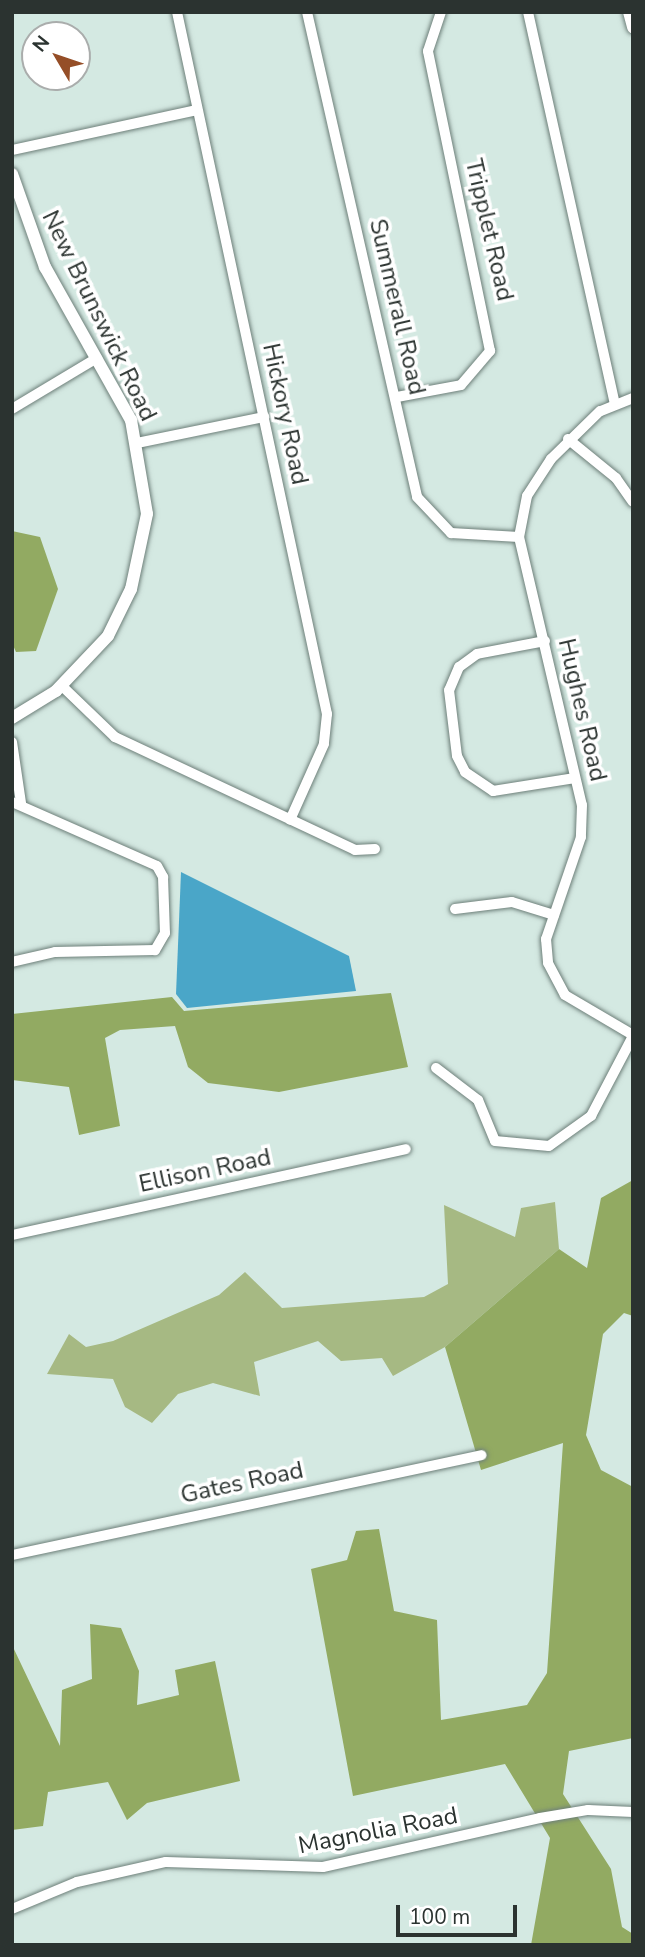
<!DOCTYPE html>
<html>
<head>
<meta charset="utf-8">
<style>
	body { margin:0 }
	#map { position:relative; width:645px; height:1957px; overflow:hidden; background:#d4e9e2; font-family:"Nunito Sans",sans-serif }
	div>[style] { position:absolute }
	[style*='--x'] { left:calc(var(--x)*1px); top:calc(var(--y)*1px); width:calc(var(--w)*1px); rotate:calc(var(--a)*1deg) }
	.green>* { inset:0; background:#a6b983 }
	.forest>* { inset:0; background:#92aa62 }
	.water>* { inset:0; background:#4aa6c8 }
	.roads { filter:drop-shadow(0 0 2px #6d7f79) drop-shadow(0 0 2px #6d7f79) }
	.minor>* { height:10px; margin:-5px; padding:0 5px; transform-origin:5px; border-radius:5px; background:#fff }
	.tertiary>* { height:12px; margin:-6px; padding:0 6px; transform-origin:6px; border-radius:6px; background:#fff }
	span { translate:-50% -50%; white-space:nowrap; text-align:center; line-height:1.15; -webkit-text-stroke:7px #fff; paint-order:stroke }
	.street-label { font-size:24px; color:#2b3330 }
	.frame { position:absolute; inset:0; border:14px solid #2b3330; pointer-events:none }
	.north { position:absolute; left:21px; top:21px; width:70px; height:70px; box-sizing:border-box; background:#fff; border:2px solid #aaadac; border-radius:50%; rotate:309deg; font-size:19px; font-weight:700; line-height:28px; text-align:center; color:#2b3330 }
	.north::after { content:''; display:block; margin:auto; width:24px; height:32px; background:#954e27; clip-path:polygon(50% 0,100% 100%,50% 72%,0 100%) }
	.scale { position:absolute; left:396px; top:1905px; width:121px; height:32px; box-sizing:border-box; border:4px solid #2b3330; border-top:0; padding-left:9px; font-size:21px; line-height:24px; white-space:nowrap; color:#2b3330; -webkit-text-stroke:5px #fff; paint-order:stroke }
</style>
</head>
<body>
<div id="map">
	<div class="green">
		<div style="clip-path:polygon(555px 1202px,559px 1249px,445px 1347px,393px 1376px,382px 1358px,341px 1361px,318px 1341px,254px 1362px,260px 1396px,213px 1383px,178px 1394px,152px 1423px,125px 1407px,113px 1379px,47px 1374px,69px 1334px,86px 1347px,113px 1341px,219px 1295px,245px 1272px,282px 1308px,424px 1297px,448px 1284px,444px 1205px,515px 1237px,521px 1208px)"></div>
	</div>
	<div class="forest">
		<div style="clip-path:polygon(12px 531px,40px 537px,58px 589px,36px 651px,16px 652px,12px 643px)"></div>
		<div style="clip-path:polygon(391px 993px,408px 1067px,279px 1092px,208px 1083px,188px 1067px,175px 1026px,120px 1030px,105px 1038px,120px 1126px,79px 1135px,69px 1087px,12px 1080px,12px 1014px,172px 997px,184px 1011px)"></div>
		<div style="clip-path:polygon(633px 1180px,633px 1316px,624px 1313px,603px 1334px,586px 1435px,601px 1470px,633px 1487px,633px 1738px,569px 1751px,563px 1794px,611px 1869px,622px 1927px,633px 1934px,633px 1945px,531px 1945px,550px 1838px,505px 1764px,353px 1796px,311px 1569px,347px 1560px,356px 1531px,379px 1529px,394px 1611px,437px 1620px,441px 1720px,527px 1705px,547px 1673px,563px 1443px,481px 1470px,445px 1347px,559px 1249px,587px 1268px,601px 1198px)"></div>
		<div style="clip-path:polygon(90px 1624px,121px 1628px,139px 1671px,137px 1705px,179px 1695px,175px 1670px,215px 1661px,240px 1781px,147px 1803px,127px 1820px,108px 1782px,48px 1792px,43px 1826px,12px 1830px,12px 1645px,60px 1746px,62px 1690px,92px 1679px)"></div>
	</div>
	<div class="water">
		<div style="clip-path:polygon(181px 872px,349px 956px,356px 991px,187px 1008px,176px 994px)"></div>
	</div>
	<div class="roads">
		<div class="minor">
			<div style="--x:177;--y:12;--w:718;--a:77.94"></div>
			<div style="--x:327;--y:714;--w:30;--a:96"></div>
			<div style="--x:324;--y:744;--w:83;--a:114.1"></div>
			<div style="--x:307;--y:12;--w:497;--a:77.2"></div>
			<div style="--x:417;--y:497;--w:50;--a:46.6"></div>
			<div style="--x:451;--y:533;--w:68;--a:3.4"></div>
			<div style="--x:528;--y:12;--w:401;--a:77.5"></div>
			<div style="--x:12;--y:150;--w:189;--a:-12.2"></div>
			<div style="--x:397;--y:397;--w:65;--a:-10.6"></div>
			<div style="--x:461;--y:385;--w:45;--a:-49.5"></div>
			<div style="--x:490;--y:351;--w:306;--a:-101.7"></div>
			<div style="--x:428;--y:51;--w:41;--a:-71.6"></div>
			<div style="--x:633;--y:398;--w:35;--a:158"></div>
			<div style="--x:600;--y:411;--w:69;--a:135.6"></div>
			<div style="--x:551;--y:459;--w:44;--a:123"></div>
			<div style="--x:527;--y:496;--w:42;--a:101"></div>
			<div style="--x:519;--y:537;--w:275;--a:76.8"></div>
			<div style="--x:582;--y:805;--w:32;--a:92"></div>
			<div style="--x:581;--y:837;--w:108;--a:108.9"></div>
			<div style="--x:546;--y:939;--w:24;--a:85"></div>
			<div style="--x:548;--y:963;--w:36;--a:62"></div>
			<div style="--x:565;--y:995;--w:79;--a:30.5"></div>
			<div style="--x:12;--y:409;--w:99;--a:-31"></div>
			<div style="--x:568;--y:439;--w:62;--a:39.1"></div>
			<div style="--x:616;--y:478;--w:29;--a:55"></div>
			<div style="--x:137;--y:443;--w:130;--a:-11.6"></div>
			<div style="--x:545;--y:641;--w:69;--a:169.2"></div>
			<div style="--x:477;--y:654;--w:22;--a:144"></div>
			<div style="--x:459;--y:667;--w:25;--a:113"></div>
			<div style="--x:449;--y:690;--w:66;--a:83.1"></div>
			<div style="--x:457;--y:756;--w:18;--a:63"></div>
			<div style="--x:465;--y:772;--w:34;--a:34"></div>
			<div style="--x:493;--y:791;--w:83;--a:-9"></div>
			<div style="--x:62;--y:686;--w:74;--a:43.9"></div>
			<div style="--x:115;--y:737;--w:265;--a:25.2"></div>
			<div style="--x:355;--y:850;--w:20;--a:-3"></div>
			<div style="--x:12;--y:742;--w:62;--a:81.6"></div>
			<div style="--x:12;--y:802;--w:158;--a:23.8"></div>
			<div style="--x:157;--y:866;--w:13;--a:61"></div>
			<div style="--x:163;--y:877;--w:56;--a:88"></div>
			<div style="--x:165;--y:933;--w:20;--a:120"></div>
			<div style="--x:155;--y:950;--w:100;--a:178.9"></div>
			<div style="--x:55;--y:952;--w:44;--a:166.9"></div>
			<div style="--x:455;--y:909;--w:57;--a:-7"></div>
			<div style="--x:512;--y:902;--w:44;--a:17.2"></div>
			<div style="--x:436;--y:1068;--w:53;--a:37.3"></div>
			<div style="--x:478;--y:1100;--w:44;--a:67.5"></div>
			<div style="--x:495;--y:1141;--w:54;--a:5.3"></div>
			<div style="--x:549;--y:1146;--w:52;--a:-35.5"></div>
			<div style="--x:591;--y:1116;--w:90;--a:-62.3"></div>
			<div style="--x:12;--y:1235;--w:403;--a:-12.3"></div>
			<div style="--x:12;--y:1555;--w:480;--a:-12"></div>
			<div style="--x:12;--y:1909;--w:70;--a:-22.6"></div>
			<div style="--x:77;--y:1882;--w:91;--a:-12.7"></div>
			<div style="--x:166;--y:1862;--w:157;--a:1.8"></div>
			<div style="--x:323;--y:1867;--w:222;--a:-12.7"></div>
			<div style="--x:540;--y:1818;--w:49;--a:-9.5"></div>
			<div style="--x:588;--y:1810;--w:45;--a:2.5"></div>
		</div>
		<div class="tertiary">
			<div style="--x:629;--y:12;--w:16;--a:75"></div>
			<div style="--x:12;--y:174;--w:99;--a:70.5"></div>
			<div style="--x:45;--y:267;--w:176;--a:60.7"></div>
			<div style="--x:131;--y:420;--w:95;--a:80.3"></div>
			<div style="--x:147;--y:514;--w:77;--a:102"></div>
			<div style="--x:131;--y:589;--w:52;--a:116.1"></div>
			<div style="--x:108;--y:636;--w:76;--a:133.4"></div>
			<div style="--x:56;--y:691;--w:52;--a:148.5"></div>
		</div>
	</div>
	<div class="street-label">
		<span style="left:489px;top:230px;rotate:77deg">Tripplet Road</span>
		<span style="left:397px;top:307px;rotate:77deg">Summerall Road</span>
		<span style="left:99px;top:316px;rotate:64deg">New Brunswick Road</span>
		<span style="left:285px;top:414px;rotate:78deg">Hickory Road</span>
		<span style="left:582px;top:710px;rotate:77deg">Hughes Road</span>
		<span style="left:205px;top:1171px;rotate:-12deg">Ellison Road</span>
		<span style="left:242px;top:1483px;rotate:-12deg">Gates Road</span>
		<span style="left:378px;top:1831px;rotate:-11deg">Magnolia Road</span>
	</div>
	<div class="frame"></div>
	<div class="north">N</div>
	<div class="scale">100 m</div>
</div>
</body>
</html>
